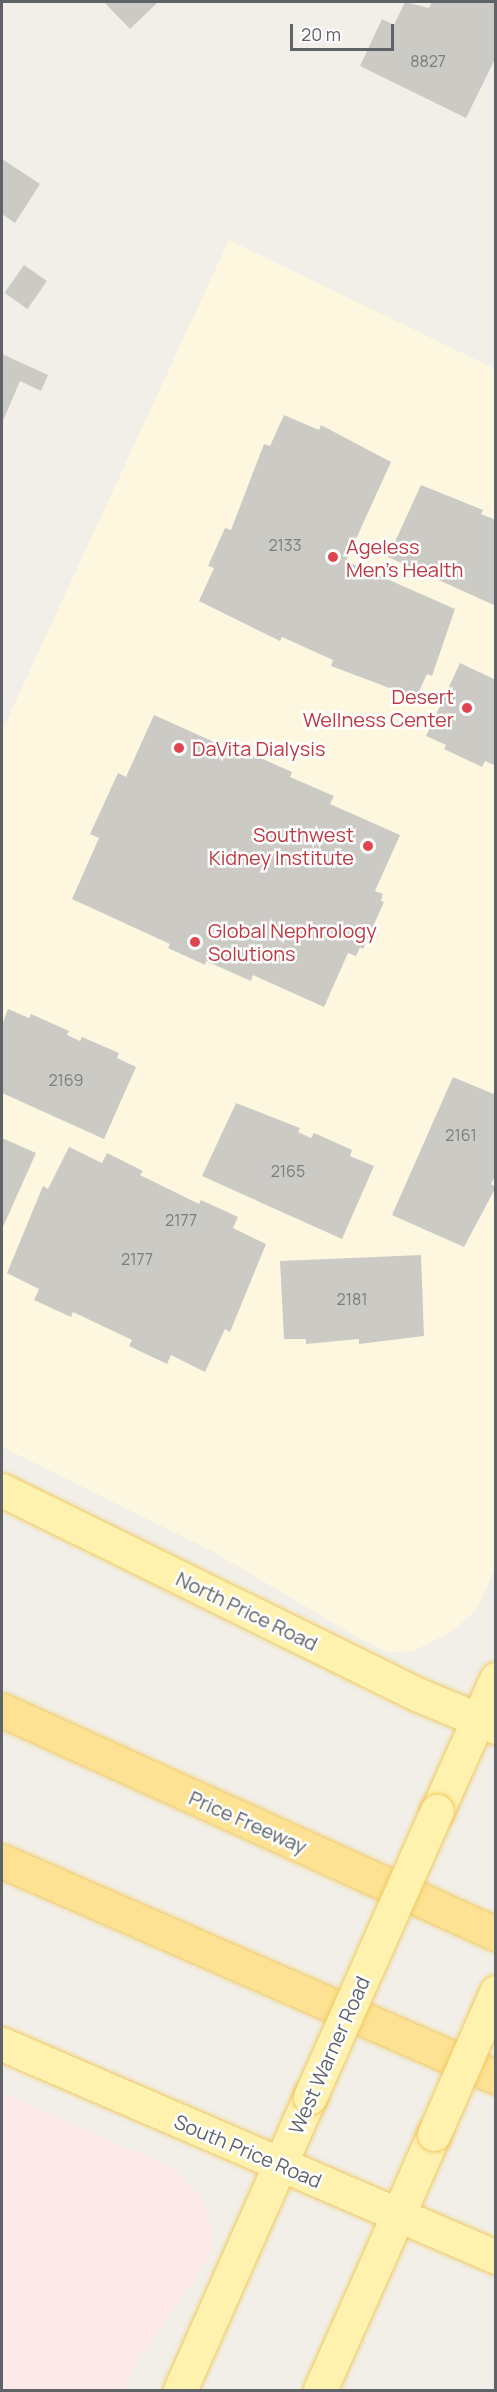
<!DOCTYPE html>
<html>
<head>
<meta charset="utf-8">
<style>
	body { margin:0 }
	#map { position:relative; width:497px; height:2392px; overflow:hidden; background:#f1efe8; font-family:Manrope,sans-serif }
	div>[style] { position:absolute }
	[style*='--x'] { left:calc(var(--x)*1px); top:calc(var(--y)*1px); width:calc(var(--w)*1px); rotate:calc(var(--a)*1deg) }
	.commercial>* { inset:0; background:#fef7e0 }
	.medical>* { inset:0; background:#fce8e6 }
	.building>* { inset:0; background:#cccac5; transform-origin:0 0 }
	.roads { filter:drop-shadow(0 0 2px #f2c960) drop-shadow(0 0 2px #f2c960) }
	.major>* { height:33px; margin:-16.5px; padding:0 16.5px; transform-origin:16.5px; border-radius:16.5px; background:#fff2af }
	.highway>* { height:33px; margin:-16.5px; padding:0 16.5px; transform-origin:16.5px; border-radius:16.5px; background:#fde293 }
	.bridges { filter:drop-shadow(0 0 2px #f2c960) drop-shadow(0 0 2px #f2c960) }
	.major-bridge>* { height:33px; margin:-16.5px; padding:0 16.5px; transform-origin:16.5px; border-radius:16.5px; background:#fff2af }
	.dots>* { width:16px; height:16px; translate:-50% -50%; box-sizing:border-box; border:3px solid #fff; border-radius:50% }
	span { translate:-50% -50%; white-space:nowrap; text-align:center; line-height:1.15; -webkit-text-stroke:5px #fff; paint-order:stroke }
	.number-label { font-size:16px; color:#7a7d7f }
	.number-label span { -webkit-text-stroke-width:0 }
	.health-label { font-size:20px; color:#be3a42 }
	.left { translate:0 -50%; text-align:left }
	.right { translate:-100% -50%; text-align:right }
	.street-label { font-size:20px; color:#5f6368 }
	.frame { position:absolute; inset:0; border:3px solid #5f6368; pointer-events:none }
	.scale { position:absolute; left:290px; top:24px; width:104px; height:27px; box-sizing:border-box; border:3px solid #5f6368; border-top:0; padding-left:8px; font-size:18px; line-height:21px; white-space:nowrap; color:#5f6368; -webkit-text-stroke:4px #fff; paint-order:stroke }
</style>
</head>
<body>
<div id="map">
	<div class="commercial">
		<div style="clip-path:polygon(229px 240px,495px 369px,495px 1568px,477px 1609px,452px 1631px,414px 1651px,388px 1652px,355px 1636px,216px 1553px,2px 1447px,2px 731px)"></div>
	</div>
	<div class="medical">
		<div style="clip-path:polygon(2px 2093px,175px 2169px,201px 2198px,210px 2221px,211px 2248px,207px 2260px,135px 2366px,124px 2390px,2px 2390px)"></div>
	</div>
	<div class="building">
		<div style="clip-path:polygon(104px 2px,158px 2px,130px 29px)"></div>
		<div style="clip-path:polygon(405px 2px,429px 8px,432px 2px,496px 2px,496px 57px,466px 118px,360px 66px,382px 19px,394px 25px)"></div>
		<div style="clip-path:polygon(2px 159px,40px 184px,15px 223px,2px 214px)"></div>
		<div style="left:24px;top:265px;width:28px;height:34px;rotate:35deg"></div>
		<div style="clip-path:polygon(2px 354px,48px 375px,41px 391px,20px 381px,2px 423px)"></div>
		<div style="clip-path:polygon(284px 415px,319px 430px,321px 425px,391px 462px,346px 561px,455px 609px,432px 676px,427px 674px,416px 698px,331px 666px,333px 660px,282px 637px,280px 641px,199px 601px,214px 568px,208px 566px,225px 528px,231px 530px,264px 444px,270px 446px)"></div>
		<div style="clip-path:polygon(421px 485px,483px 510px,481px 514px,496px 520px,496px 606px,388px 557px)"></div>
		<div style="clip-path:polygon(460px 663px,496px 680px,496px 766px,485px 761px,482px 767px,444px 749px,446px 745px,426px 736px)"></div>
		<div style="clip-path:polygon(154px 715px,252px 759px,254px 755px,292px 772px,290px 777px,334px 796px,330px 804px,400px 835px,375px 891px,383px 894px,381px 901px,384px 902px,363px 949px,360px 947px,356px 956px,348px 953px,324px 1007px,253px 975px,251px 981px,206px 961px,205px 965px,168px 948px,170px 944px,72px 899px,99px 838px,90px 834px,118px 773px,126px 777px)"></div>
		<div style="clip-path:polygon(8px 1009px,29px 1018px,31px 1014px,69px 1031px,67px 1035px,80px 1041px,82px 1037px,119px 1053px,117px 1058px,136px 1067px,104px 1139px,2px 1093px,2px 1025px)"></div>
		<div style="clip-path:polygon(453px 1077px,496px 1095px,496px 1174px,491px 1184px,496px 1187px,464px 1247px,392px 1215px)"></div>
		<div style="clip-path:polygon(236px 1103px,300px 1128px,298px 1132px,311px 1138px,314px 1133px,352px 1150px,350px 1156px,374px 1166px,342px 1239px,202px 1176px)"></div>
		<div style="clip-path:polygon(2px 1138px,36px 1153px,2px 1229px)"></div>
		<div style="clip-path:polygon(69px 1147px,102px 1163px,107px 1153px,143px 1171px,140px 1175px,199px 1204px,201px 1200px,238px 1217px,233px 1228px,266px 1244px,230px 1332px,225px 1329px,205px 1372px,171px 1355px,167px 1364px,129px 1346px,132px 1340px,73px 1312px,71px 1317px,34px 1300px,39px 1289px,7px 1273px,43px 1186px,48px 1189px)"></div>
		<div style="clip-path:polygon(421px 1255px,424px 1336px,359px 1344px,359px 1339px,306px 1344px,306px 1339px,284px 1339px,280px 1261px)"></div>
	</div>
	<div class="roads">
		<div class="major">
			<div style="--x:2;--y:1490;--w:465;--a:26.2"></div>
			<div style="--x:419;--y:1695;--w:83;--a:22.6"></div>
			<div style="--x:437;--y:1811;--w:145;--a:-65.9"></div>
			<div style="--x:2;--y:2044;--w:538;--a:23.32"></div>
			<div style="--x:180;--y:2390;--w:321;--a:-66.1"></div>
			<div style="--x:320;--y:2390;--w:280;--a:-66"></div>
		</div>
		<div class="highway">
			<div style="--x:2;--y:1710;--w:542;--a:24.39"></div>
			<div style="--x:2;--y:1861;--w:539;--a:23.62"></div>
		</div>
	</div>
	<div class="bridges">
		<div class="major-bridge">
			<div style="--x:310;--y:2097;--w:313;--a:-66.1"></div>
			<div style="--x:434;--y:2134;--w:155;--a:-66.4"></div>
		</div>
	</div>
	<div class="dots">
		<div style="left:333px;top:557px;background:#e0444e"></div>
		<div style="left:467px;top:708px;background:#e0444e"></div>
		<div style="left:179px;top:748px;background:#e0444e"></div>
		<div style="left:368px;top:846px;background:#e0444e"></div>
		<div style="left:195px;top:942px;background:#e0444e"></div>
	</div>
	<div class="number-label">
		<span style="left:428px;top:61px">8827</span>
		<span style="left:285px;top:545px">2133</span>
		<span style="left:66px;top:1080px">2169</span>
		<span style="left:461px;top:1135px">2161</span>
		<span style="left:288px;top:1171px">2165</span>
		<span style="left:181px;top:1220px">2177</span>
		<span style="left:137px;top:1259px">2177</span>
		<span style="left:352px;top:1299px">2181</span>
	</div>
	<div class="health-label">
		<span class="left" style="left:346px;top:558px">Ageless<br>Men's Health</span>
		<span class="right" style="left:454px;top:708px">Desert<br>Wellness Center</span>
		<span class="left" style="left:192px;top:748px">DaVita Dialysis</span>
		<span class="right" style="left:354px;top:846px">Southwest<br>Kidney Institute</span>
		<span class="left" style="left:208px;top:942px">Global Nephrology<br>Solutions</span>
	</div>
	<div class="street-label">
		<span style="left:247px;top:1611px;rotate:26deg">North Price Road</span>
		<span style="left:248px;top:1822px;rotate:24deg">Price Freeway</span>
		<span style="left:329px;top:2055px;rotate:-66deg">West Warner Road</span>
		<span style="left:248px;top:2151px;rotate:23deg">South Price Road</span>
	</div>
	<div class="frame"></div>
	<div class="scale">20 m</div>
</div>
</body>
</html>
